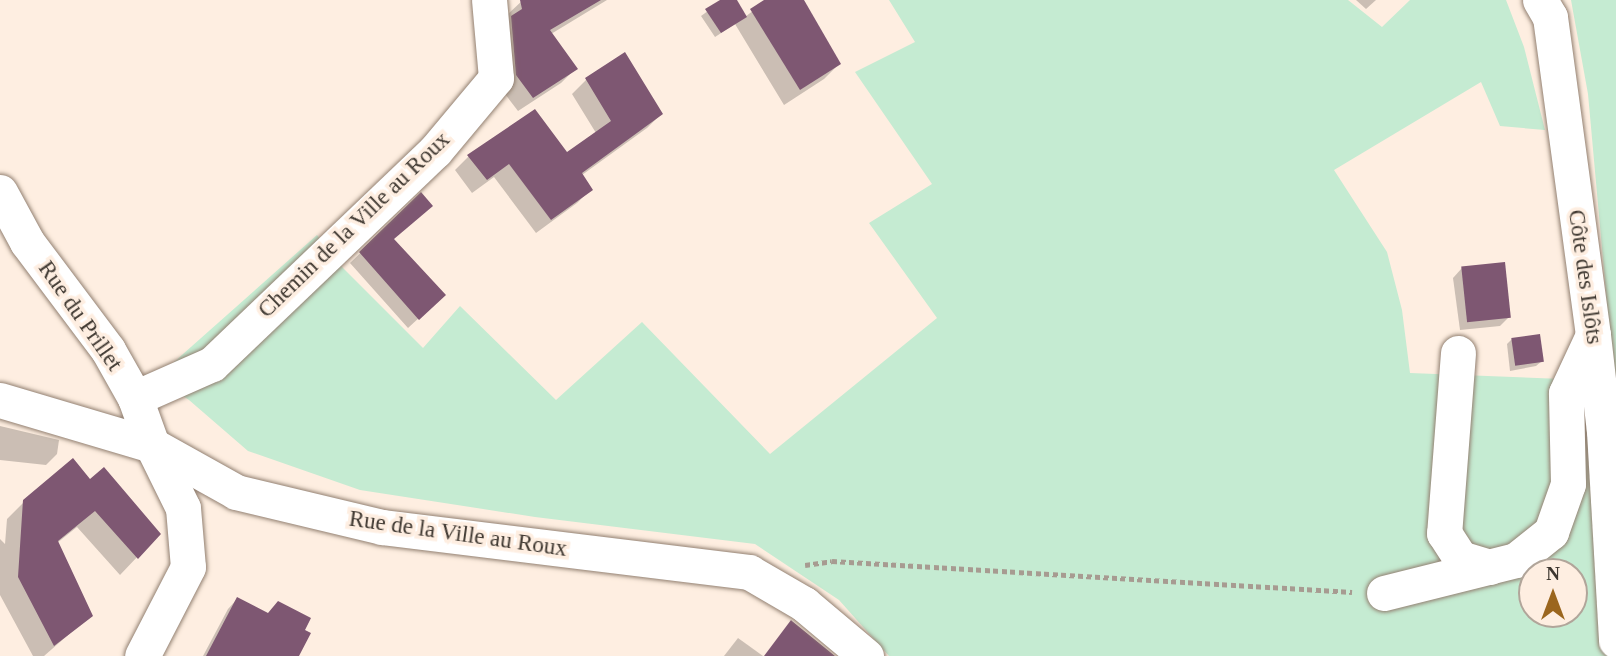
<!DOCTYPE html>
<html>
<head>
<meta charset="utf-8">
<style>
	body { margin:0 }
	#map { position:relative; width:1616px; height:656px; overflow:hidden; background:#feeee1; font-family:Georgia,serif }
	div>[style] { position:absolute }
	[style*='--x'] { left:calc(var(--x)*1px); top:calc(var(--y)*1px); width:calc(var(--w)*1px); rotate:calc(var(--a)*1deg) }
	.green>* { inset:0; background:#c5ebd2 }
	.shadow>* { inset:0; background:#0003 }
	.building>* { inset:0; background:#7e5772; transform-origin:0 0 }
	.path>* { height:4.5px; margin-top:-2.25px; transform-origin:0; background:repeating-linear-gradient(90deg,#a79b91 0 5px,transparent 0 8.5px) }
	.roads { filter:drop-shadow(0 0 2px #928071) drop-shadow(0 0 2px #928071) }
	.minor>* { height:35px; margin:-17.5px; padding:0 17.5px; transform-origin:17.5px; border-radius:17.5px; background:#fff }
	span { translate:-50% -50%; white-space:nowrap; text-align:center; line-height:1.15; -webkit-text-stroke:7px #feeee1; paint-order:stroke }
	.street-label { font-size:23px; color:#3e3730 }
	.north { position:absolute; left:1518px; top:558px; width:70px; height:70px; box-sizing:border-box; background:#feeee1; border:2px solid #b1a59a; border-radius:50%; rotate:0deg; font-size:19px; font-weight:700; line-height:28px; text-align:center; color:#3e3730 }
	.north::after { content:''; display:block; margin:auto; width:24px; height:32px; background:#9b661e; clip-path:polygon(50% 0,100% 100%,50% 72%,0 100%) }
</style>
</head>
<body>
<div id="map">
	<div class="green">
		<div style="clip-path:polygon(evenodd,889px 0,1348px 0,1382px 27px,1410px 0,1506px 0,1524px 47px,1545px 130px,1500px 126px,1481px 82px,1334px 170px,1387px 252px,1402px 310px,1410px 373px,1614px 381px,1588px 94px,1571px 0,1616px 0,1616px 656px,889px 656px,839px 600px,755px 544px,535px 517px,360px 490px,248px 451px,189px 400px,156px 378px,317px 235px,343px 268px,423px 348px,460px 306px,556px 400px,642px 322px,770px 454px,937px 318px,869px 223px,932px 184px,855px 72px,915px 42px,889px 0,1532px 572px,1574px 572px,1574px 614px,1532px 614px,1532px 572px)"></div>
	</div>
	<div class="shadow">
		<div style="clip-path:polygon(523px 0,607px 0,551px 34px,576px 68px,561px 83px,518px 111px,502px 90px,506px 16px)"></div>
		<div style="clip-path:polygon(723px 0,735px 0,745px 17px,767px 0,802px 0,839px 64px,824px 79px,784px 105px,735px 24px,715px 37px,701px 16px)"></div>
		<div style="clip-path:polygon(1356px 0,1376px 0,1366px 9px)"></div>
		<div style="clip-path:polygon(624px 54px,661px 114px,647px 128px,582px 175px,591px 189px,577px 203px,536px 233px,494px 177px,472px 193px,455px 170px,469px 156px,566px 155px,596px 133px,572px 94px,586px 80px)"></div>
		<div style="clip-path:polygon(421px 195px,393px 240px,433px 305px,408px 328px,350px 263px)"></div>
		<div style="clip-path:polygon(1462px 268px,1509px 317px,1500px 326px,1460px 330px,1453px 278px)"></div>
		<div style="clip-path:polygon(1512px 339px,1542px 361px,1536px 366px,1510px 371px,1507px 344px)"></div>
		<div style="clip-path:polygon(0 426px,59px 440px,57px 454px,46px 465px,0 460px)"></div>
		<div style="clip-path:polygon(90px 482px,159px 534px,120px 575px,77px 527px,57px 543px,91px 615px,44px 656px,33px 656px,0 595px,0 539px,5px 544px,7px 519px,25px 501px)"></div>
		<div style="clip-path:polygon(237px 599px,297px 656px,203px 656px,228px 609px)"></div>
		<div style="clip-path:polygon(738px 638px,763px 656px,724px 656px)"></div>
	</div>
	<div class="building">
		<div style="clip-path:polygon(520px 0,601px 0,550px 30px,578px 69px,533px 98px,516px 75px,511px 16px,522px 9px)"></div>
		<div style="clip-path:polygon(720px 0,737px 0,747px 17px,721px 33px,705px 9px)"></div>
		<div style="clip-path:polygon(764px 0,804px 0,841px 64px,800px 90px,750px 9px)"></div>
		<div style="clip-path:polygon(625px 52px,663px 114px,582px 173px,593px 190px,551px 220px,509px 164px,487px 180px,467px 155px,535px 109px,567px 152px,611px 121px,585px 78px)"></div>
		<div style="clip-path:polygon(421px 192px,433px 206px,394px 239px,446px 295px,419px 320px,359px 252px)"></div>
		<div style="left:1505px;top:262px;width:56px;height:44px;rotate:84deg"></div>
		<div style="left:1540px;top:334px;width:28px;height:29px;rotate:82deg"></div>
		<div style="clip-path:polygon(73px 458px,90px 479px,104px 467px,161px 534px,138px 559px,95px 511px,58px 541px,93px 616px,54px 646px,18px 577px,23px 500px)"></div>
		<div style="clip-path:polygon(237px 597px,268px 613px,278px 601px,311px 618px,305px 630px,311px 633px,299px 656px,206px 656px)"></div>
		<div style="clip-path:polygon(791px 620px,792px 621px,835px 656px,764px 656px)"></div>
	</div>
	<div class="path">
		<div style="--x:805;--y:565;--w:27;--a:-8"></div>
		<div style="--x:832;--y:561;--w:521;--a:3.41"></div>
	</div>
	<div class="roads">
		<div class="minor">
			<div style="--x:1540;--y:0;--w:20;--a:60"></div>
			<div style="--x:1550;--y:17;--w:321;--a:82.3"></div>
			<div style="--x:1593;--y:335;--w:97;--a:83.5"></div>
			<div style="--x:1604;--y:431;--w:210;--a:86.7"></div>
			<div style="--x:0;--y:192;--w:57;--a:61.6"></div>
			<div style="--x:27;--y:242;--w:135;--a:53.1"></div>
			<div style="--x:108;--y:350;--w:55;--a:60.6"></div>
			<div style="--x:135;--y:398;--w:50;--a:70.1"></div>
			<div style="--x:152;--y:445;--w:70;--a:63.8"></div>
			<div style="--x:183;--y:508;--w:59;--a:85.2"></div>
			<div style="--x:188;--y:567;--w:100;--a:117.3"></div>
			<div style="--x:1458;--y:353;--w:181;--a:94.4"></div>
			<div style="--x:1444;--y:533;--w:30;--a:57"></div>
			<div style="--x:1460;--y:558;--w:31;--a:17"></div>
			<div style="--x:135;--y:398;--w:84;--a:-23.8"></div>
			<div style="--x:212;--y:364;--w:308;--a:-43.7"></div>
			<div style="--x:435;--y:151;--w:95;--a:-50.1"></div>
			<div style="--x:496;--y:78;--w:78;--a:-95.1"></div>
			<div style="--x:0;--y:400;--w:159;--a:16.5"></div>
			<div style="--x:152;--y:445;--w:96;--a:29.2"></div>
			<div style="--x:236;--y:492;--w:150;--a:13.5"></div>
			<div style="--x:382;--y:527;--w:370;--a:7"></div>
			<div style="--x:749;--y:572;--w:64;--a:30.2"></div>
			<div style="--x:804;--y:604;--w:81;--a:40"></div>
			<div style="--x:1384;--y:593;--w:136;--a:-14"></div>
			<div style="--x:1516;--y:560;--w:45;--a:-38.7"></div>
			<div style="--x:1551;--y:532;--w:51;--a:-70.5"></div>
			<div style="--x:1568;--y:484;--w:91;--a:-91.3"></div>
			<div style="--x:1566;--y:393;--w:64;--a:-65"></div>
		</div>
	</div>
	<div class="street-label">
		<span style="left:354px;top:225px;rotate:-44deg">Chemin de la Ville au Roux</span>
		<span style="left:1585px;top:277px;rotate:82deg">Côte des Islôts</span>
		<span style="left:80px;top:316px;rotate:55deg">Rue du Prillet</span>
		<span style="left:458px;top:534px;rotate:8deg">Rue de la Ville au Roux</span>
	</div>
	<div class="north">N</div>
</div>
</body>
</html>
